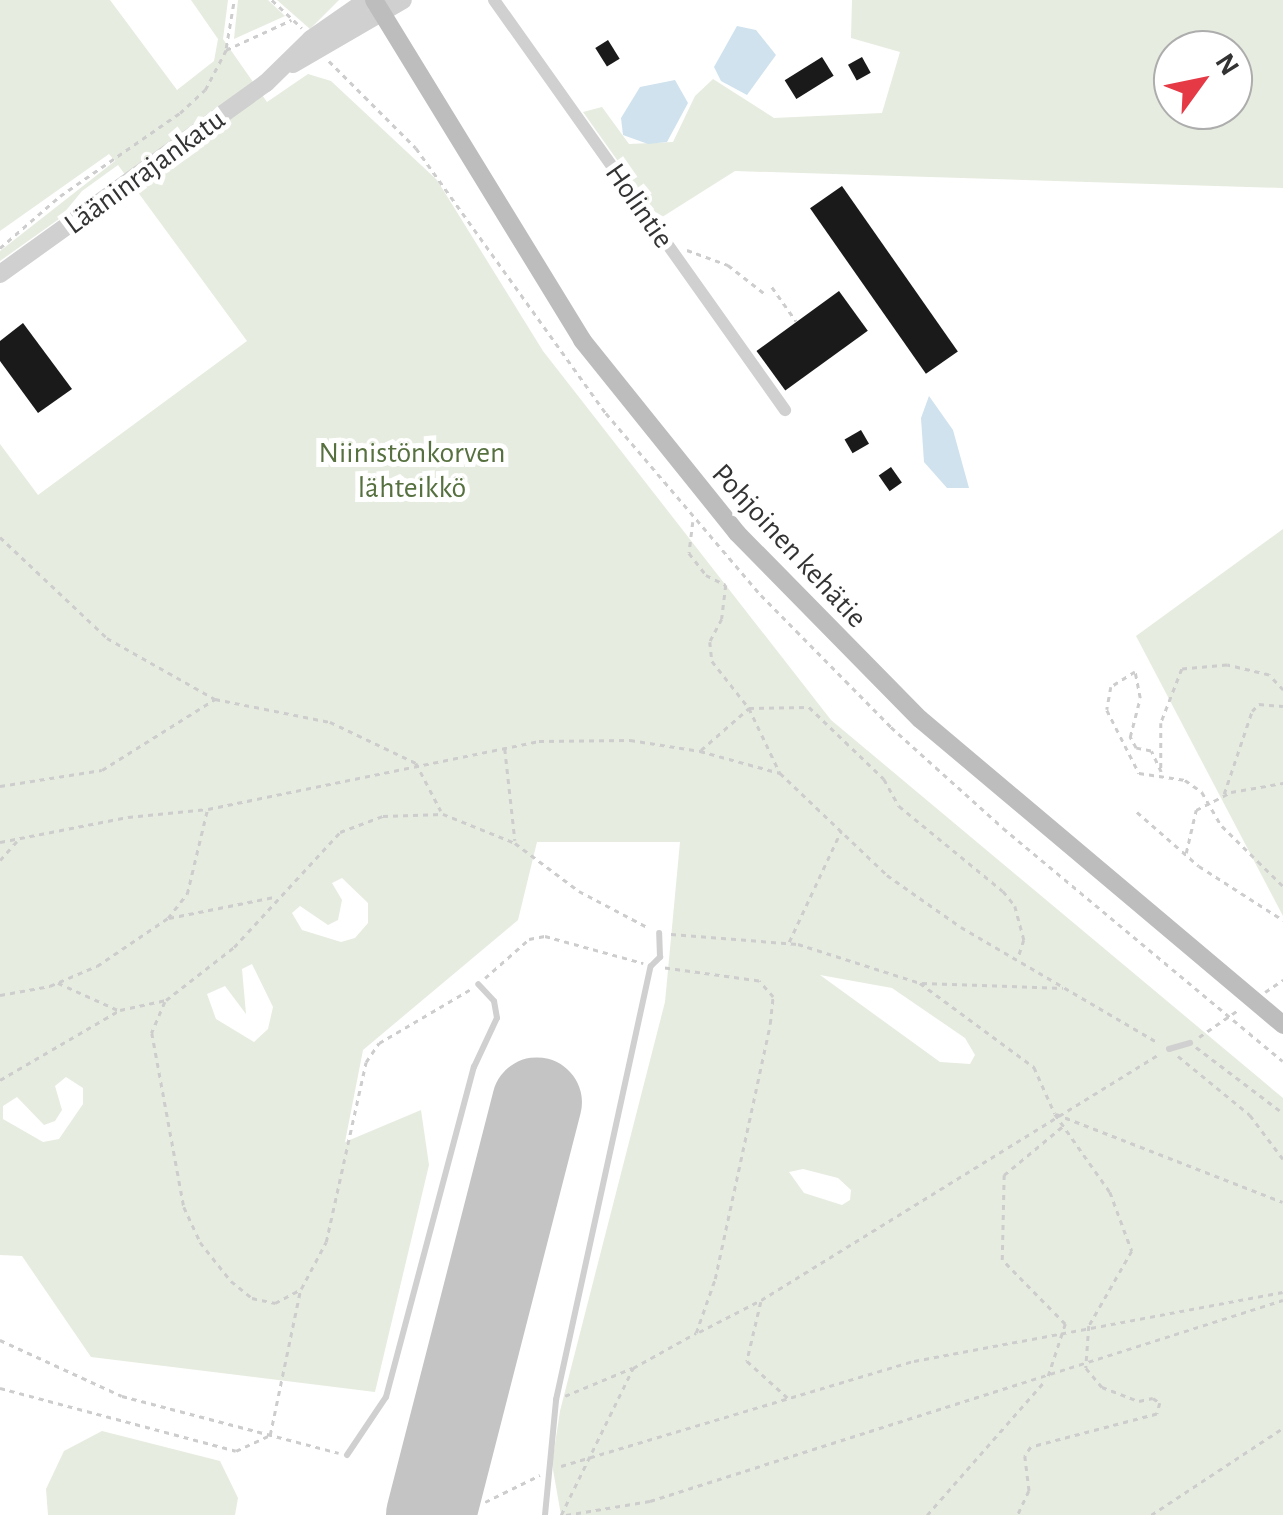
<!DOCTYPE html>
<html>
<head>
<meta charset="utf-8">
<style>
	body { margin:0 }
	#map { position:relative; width:1283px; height:1515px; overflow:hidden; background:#fff; font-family:"Alegreya Sans",sans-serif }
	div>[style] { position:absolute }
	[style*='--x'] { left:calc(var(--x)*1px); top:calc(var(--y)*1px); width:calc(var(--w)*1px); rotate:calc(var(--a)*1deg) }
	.green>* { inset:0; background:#e6ecdf }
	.water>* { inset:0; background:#cfe2ee }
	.runway>* { height:90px; margin:-45px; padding:0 45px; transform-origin:45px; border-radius:45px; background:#c4c4c4 }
	.building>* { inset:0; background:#1a1a1a; transform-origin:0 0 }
	.path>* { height:2.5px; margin-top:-1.25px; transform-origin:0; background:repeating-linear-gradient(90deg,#cdcdcd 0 5px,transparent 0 10px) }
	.service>* { height:6px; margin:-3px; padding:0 3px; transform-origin:3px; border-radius:3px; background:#d0d0d0 }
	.minor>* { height:12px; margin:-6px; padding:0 6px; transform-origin:6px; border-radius:6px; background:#d0d0d0 }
	.tertiary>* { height:18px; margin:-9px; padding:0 9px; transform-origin:9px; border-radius:9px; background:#d0d0d0 }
	.secondary>* { height:18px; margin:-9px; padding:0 9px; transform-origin:9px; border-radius:9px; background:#bdbdbd }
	span { translate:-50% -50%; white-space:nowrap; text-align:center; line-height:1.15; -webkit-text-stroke:10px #fff; paint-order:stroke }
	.street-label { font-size:30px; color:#333 }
	.park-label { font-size:30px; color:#56703f }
	.north { position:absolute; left:1153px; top:30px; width:100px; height:100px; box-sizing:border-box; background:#fff; border:2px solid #adadad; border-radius:50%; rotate:57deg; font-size:28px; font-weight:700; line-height:40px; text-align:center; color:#333 }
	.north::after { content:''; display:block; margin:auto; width:35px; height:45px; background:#e63946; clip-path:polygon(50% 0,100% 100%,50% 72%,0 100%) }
</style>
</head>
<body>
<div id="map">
	<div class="green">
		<div style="clip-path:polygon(evenodd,0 0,110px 0,177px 90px,214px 61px,218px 39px,191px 0,228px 0,223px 39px,267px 102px,308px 74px,331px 81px,437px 180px,543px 351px,831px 720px,1283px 1098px,1283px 1515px,561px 1515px,552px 1464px,560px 1411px,665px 1002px,680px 842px,537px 842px,518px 920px,363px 1050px,345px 1142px,421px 1110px,429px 1165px,375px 1392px,91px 1357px,22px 1256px,0 1255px,0 444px,38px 495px,247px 341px,118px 165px,82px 191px,59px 219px,0 261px,0 251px,115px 161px,109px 154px,0 231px,0 0,342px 878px,368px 903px,368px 923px,355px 938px,341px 942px,302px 930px,292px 913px,300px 906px,328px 925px,338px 920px,342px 900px,332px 883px,342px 878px,0 0,252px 964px,273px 1007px,268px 1029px,254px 1042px,216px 1019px,207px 994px,225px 986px,246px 1014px,242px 969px,252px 964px,0 0,820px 975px,892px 988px,965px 1038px,975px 1055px,970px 1064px,940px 1062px,820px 975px,0 0,66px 1077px,83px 1088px,83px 1104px,59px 1139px,43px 1142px,3px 1119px,3px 1106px,17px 1097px,44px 1125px,55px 1121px,62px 1110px,55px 1086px,66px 1077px,0 0,803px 1169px,838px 1178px,851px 1190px,850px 1200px,842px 1205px,804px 1193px,789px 1172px,803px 1169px)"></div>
		<div style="clip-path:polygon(238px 0,268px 0,285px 16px,234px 39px)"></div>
		<div style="clip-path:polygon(277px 0,339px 0,310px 29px)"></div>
		<div style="clip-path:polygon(evenodd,852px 0,1283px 0,1283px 188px,735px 171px,659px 219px,583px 112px,602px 107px,629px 144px,673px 142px,695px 96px,713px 79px,774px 118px,882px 113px,900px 52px,851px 38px,852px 0,1173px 50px,1233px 50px,1233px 110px,1173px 110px,1173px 50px)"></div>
		<div style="clip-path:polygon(1283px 529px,1283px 916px,1136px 636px)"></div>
		<div style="clip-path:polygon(102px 1431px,220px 1461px,238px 1498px,235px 1515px,48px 1515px,46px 1489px,64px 1451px)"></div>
	</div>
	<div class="water">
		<div style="clip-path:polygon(737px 26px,756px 30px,776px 55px,747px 95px,721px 81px,714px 67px)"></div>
		<div style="clip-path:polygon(675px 80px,688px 103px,667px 142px,648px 144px,623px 135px,621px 118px,640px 87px)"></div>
		<div style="clip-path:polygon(929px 396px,953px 430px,969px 488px,947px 488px,924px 462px,921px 418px)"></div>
	</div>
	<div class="runway">
		<div style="--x:431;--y:1515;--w:426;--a:-75.6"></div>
	</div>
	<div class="building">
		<div style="left:608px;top:40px;width:22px;height:15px;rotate:58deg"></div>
		<div style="left:822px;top:57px;width:22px;height:44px;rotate:58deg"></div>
		<div style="left:862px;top:57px;width:18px;height:16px;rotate:61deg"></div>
		<div style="left:842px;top:186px;width:202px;height:39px;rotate:55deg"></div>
		<div style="left:839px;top:291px;width:49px;height:102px;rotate:54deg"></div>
		<div style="clip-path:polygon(23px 323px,72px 389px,38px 413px,0 361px,0 341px)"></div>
		<div style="left:861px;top:430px;width:16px;height:19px;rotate:60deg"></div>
		<div style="left:891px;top:467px;width:19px;height:15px;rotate:55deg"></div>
	</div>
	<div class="path">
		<div style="--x:272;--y:0;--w:41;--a:43"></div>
		<div style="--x:226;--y:48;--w:49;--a:-80.5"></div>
		<div style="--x:329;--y:61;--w:123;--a:45"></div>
		<div style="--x:416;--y:148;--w:326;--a:54.4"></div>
		<div style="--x:606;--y:413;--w:239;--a:49.6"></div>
		<div style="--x:761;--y:595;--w:185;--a:45.4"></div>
		<div style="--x:891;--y:727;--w:151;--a:42"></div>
		<div style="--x:1003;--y:828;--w:364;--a:39.8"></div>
		<div style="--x:0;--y:248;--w:79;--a:-40.9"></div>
		<div style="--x:60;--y:196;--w:146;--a:-34.7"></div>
		<div style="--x:180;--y:113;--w:34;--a:-43"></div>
		<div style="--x:205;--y:90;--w:45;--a:-62.3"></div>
		<div style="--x:226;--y:50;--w:72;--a:-24.8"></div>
		<div style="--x:687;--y:250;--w:44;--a:20.1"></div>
		<div style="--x:728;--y:265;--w:46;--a:37.9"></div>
		<div style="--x:772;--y:287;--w:42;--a:54.8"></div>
		<div style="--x:693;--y:522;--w:31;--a:97"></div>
		<div style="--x:689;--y:553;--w:28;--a:52"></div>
		<div style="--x:706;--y:575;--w:22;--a:27"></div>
		<div style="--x:726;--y:585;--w:34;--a:97"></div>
		<div style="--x:722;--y:619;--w:26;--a:118"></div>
		<div style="--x:710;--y:642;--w:19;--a:84"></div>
		<div style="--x:712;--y:661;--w:60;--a:51.8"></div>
		<div style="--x:749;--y:708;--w:72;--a:64.5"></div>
		<div style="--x:0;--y:537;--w:147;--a:43.3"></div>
		<div style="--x:107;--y:638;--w:124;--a:29.5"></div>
		<div style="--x:215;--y:699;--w:117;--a:11.3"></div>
		<div style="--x:330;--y:722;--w:95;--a:25.5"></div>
		<div style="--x:416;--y:763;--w:54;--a:62.5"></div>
		<div style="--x:1283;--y:690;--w:21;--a:-133"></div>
		<div style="--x:1269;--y:675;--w:43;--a:-166.6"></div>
		<div style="--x:1227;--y:665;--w:45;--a:174.9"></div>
		<div style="--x:1182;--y:669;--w:58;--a:111.3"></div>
		<div style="--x:1161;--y:723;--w:49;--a:90"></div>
		<div style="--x:1161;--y:772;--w:23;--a:-115"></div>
		<div style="--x:1151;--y:751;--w:15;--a:-169"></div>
		<div style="--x:1136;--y:748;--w:13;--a:-119"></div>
		<div style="--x:1130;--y:737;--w:40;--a:-75.6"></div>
		<div style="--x:1140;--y:698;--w:26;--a:-101"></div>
		<div style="--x:1135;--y:672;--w:28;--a:148"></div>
		<div style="--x:1111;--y:687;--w:23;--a:100"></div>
		<div style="--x:1107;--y:710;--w:71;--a:63.1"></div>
		<div style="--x:1139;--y:773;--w:47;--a:8.7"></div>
		<div style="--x:1185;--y:780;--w:21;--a:35"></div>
		<div style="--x:1202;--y:792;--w:39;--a:60"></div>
		<div style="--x:1222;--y:826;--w:86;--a:44.5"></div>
		<div style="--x:505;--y:749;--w:92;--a:83.7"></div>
		<div style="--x:701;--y:750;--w:64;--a:-41.2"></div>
		<div style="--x:749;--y:708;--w:60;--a:-1"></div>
		<div style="--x:809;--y:707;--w:104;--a:43.8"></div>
		<div style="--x:884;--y:779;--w:31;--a:61"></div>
		<div style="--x:899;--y:806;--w:134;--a:39.3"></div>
		<div style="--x:1003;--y:891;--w:19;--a:51"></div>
		<div style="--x:1015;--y:906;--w:35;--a:75"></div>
		<div style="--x:1024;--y:940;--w:19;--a:108"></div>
		<div style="--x:0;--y:786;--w:103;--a:-8.9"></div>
		<div style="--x:102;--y:770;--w:133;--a:-32.1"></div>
		<div style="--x:1224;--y:794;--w:88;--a:-71.4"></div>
		<div style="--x:1252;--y:711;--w:10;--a:-45"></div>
		<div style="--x:1259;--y:704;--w:24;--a:5"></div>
		<div style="--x:1137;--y:812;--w:82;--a:41.1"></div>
		<div style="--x:1199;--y:866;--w:100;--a:32.7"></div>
		<div style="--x:0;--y:842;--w:130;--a:-11.1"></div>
		<div style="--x:128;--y:817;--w:80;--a:-5.7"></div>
		<div style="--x:208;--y:809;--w:338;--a:-11.6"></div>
		<div style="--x:539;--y:741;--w:91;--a:-0.6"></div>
		<div style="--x:630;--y:740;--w:71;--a:8.9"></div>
		<div style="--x:700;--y:751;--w:83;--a:15.4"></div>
		<div style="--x:780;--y:773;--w:148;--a:43.6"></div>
		<div style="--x:887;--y:875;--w:90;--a:35.1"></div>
		<div style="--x:961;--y:927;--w:229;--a:30.4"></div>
		<div style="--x:1186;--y:853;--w:44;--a:-76.9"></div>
		<div style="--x:1196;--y:810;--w:39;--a:-27"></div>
		<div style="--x:1231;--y:792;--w:53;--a:-9.8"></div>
		<div style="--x:0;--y:860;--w:25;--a:-48"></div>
		<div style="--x:169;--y:918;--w:107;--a:-11.3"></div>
		<div style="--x:671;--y:934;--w:127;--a:4.5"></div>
		<div style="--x:798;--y:944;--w:128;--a:17.7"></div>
		<div style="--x:920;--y:983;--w:142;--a:36.4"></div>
		<div style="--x:1034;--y:1067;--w:51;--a:65.9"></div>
		<div style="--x:1055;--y:1114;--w:95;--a:54.8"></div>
		<div style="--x:1110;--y:1192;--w:63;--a:69.6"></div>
		<div style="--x:1132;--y:1251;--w:86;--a:119.8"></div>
		<div style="--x:1089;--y:1326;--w:42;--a:94.1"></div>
		<div style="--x:1086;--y:1368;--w:25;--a:50"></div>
		<div style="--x:1102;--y:1387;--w:40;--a:21"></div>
		<div style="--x:1139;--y:1401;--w:14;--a:-12"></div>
		<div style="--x:1153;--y:1398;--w:9;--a:36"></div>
		<div style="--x:1160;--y:1403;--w:11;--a:105"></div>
		<div style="--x:1157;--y:1414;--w:130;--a:165.3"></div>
		<div style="--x:1031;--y:1447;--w:11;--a:124"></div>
		<div style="--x:1025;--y:1456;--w:35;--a:83"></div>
		<div style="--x:1029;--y:1491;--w:26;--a:115"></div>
		<div style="--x:789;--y:942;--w:123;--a:-64.9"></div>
		<div style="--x:485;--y:978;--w:59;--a:-41.6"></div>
		<div style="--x:529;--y:939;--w:16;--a:-11"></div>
		<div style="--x:545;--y:936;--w:102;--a:15.4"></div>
		<div style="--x:58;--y:983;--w:66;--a:24.2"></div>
		<div style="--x:922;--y:983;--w:141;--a:2"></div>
		<div style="--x:1265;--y:992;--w:22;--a:-34"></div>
		<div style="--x:0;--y:995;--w:51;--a:-10.2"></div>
		<div style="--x:50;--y:986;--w:51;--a:-23.1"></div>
		<div style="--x:97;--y:966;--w:86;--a:-34.1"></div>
		<div style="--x:168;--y:918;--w:31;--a:-52"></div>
		<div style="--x:187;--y:894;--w:85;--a:-76.5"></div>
		<div style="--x:165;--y:1002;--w:34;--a:113"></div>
		<div style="--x:152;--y:1033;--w:177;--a:79.6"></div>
		<div style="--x:184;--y:1207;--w:38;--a:65"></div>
		<div style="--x:200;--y:1242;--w:50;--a:51.5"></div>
		<div style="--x:231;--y:1281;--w:27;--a:39"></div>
		<div style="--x:252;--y:1298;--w:24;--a:12"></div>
		<div style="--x:275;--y:1303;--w:30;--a:-28"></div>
		<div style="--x:301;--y:1289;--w:53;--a:-62"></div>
		<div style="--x:326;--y:1242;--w:184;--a:-77.5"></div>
		<div style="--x:366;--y:1062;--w:23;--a:-56"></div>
		<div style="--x:379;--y:1043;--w:107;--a:-30.4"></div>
		<div style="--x:1199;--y:1037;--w:47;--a:-34.7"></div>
		<div style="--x:1196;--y:1047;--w:109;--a:37.2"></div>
		<div style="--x:1178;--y:1056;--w:93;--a:39.3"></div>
		<div style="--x:1250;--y:1115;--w:55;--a:53.1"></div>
		<div style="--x:0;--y:1080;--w:139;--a:-30.3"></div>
		<div style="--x:120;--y:1010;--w:47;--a:-12.3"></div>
		<div style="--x:166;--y:1000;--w:86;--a:-37.9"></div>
		<div style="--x:234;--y:947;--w:156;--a:-47.3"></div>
		<div style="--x:340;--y:832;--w:46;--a:-20.4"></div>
		<div style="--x:383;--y:816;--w:60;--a:-1.9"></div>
		<div style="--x:443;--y:814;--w:78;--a:21.9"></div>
		<div style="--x:515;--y:843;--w:80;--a:36.9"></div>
		<div style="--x:579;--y:891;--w:79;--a:27.9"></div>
		<div style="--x:1056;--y:1114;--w:243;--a:21.2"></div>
		<div style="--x:761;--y:1302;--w:61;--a:103.3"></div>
		<div style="--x:747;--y:1361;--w:57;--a:42.1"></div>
		<div style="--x:699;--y:1332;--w:70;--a:-27.3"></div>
		<div style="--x:761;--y:1300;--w:468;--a:-31.7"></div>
		<div style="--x:0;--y:1340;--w:134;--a:24.7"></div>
		<div style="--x:122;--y:1396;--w:224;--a:14.7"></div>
		<div style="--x:1048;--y:1376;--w:55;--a:-71.9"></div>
		<div style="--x:1065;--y:1324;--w:90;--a:-134.5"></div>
		<div style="--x:1002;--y:1260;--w:85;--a:-88.7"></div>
		<div style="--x:1004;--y:1175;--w:77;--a:-39.7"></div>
		<div style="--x:0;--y:1388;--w:244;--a:14.9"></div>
		<div style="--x:236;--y:1451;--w:38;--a:-25"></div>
		<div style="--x:270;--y:1435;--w:146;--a:-78.2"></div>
		<div style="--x:565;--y:1396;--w:73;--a:-22.7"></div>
		<div style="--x:561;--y:1466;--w:368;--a:-16.6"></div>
		<div style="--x:914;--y:1361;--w:375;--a:-10.6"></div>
		<div style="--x:485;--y:1502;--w:61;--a:-26.1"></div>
		<div style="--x:561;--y:1515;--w:164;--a:-63.9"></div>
		<div style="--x:633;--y:1368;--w:72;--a:-29.1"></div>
		<div style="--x:696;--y:1333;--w:57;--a:-70.6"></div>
		<div style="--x:715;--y:1279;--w:261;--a:-77.8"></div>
		<div style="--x:770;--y:1024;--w:27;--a:-84"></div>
		<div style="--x:773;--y:997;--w:21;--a:-131"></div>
		<div style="--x:759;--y:981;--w:95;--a:-172.1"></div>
		<div style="--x:566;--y:1515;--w:85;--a:-9.5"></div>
		<div style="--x:650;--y:1501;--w:664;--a:-17.62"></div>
		<div style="--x:927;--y:1515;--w:176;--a:-48.7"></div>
		<div style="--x:1151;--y:1515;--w:158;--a:-33.4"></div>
	</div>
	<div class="service">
		<div style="--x:1169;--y:1049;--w:22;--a:-16"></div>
		<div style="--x:347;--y:1455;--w:70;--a:-56.1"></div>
		<div style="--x:386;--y:1397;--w:342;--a:-75.1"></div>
		<div style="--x:474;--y:1067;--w:54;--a:-64.9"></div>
		<div style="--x:497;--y:1018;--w:17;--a:-100"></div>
		<div style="--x:494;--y:1001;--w:23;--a:-133"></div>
		<div style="--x:545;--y:1515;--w:116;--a:-84.5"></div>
		<div style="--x:556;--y:1400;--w:444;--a:-77.7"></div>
		<div style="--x:651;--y:966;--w:13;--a:-45"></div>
		<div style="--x:660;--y:957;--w:24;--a:-92"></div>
	</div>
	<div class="minor">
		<div style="--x:494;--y:0;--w:503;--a:54.63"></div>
	</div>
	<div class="tertiary">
		<div style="--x:293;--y:64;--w:127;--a:-30.2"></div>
		<div style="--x:0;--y:274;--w:327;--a:-35.7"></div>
		<div style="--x:266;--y:83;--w:63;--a:-44.4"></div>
		<div style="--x:311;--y:39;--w:68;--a:-34.9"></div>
	</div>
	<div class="secondary">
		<div style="--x:374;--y:0;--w:399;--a:58.5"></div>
		<div style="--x:582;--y:340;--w:248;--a:51.2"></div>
		<div style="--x:737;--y:533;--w:261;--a:45.5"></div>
		<div style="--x:920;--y:719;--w:475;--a:40.1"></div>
	</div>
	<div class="street-label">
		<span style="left:145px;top:172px;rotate:-36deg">Lääninrajankatu</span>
		<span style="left:639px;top:206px;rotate:55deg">Holintie</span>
		<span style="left:789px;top:546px;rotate:47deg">Pohjoinen kehätie</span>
	</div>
	<div class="park-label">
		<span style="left:412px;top:470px">Niinistönkorven<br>lähteikkö</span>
	</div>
	<div class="north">N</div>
</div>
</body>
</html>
